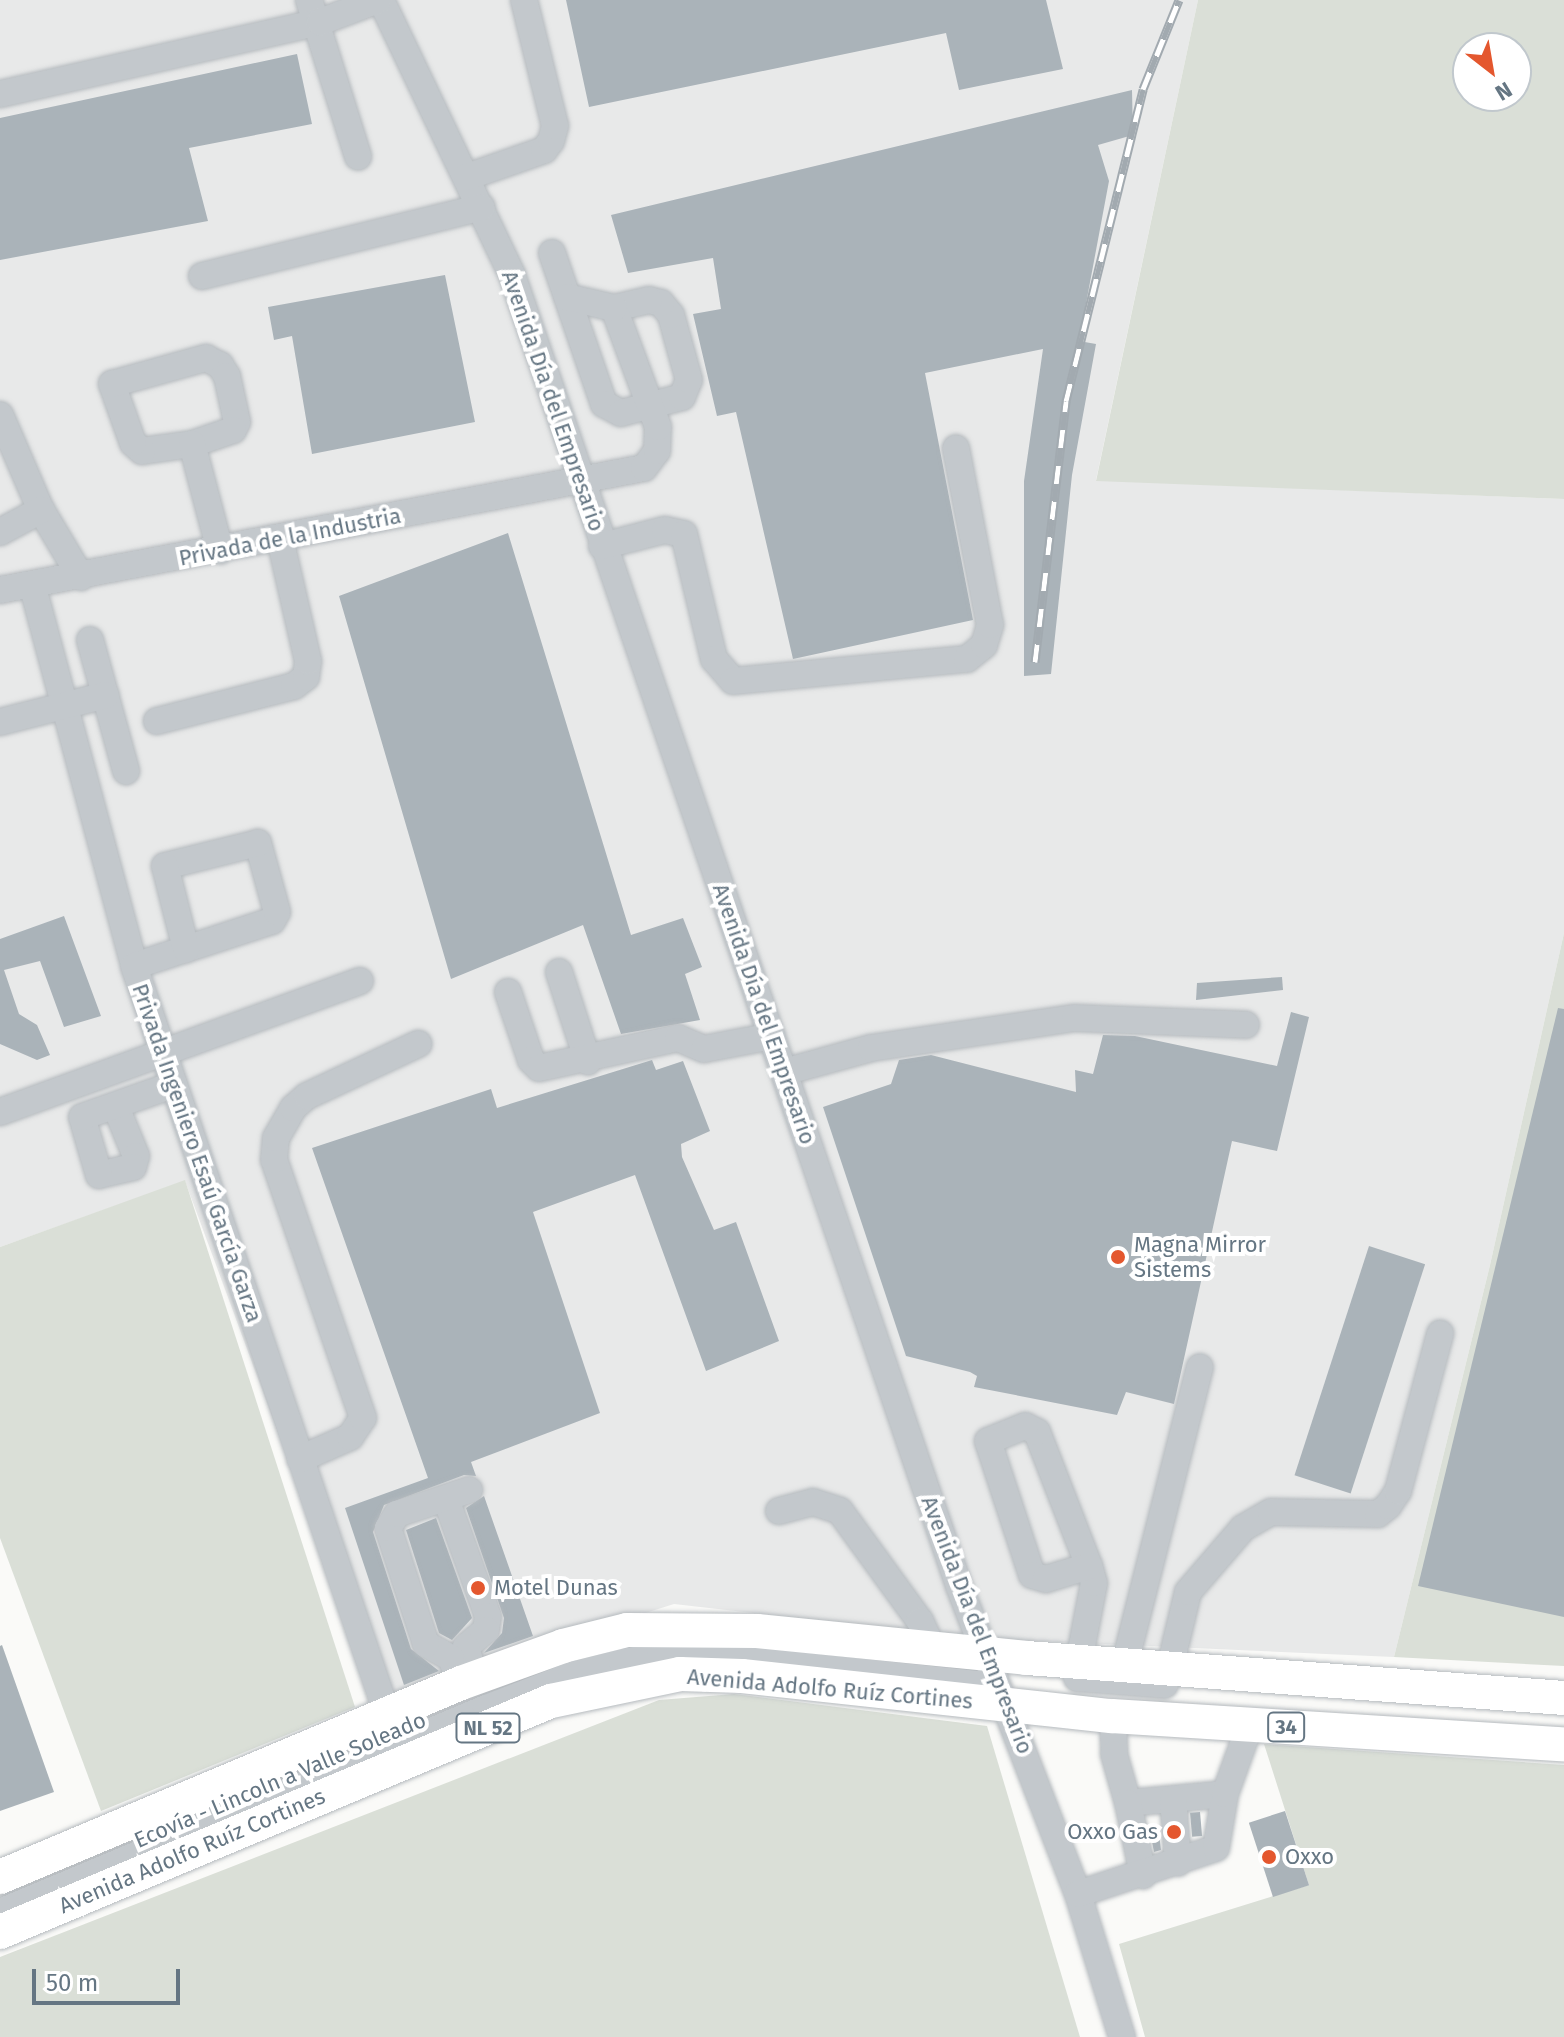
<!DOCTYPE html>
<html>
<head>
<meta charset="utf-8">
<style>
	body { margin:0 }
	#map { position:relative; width:1564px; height:2037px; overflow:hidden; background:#fafaf8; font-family:"Fira Sans",sans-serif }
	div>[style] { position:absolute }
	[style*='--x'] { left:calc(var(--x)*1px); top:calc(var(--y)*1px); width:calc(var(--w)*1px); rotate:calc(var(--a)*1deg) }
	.built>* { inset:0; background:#e8e9e9 }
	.green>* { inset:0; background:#dadfd7 }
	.building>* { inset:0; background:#aab3b9; transform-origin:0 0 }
	.roads { filter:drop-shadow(0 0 2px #b5babe) drop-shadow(0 0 2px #b5babe) }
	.minor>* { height:26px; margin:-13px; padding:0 13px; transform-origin:13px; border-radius:13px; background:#c3c8cc }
	.major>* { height:34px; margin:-17px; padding:0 17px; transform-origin:17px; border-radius:17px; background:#fff }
	.rail>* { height:9px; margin-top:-4.5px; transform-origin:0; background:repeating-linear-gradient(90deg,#fff 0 18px,#a2aab0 0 36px); box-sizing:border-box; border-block:2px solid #a2aab0 }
	.dots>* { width:22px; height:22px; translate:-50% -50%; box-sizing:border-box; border:4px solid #fff; border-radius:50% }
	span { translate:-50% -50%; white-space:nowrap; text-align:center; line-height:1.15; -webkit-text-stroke:8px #fff; paint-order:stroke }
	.shield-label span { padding:2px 6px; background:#fff; border:2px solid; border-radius:6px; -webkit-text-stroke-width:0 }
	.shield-label { font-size:20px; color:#657683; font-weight:700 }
	.street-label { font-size:22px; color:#657683 }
	.poi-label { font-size:22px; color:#657683 }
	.left { translate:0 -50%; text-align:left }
	.right { translate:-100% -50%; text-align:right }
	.north { position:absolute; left:1452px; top:32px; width:80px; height:80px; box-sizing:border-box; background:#fff; border:2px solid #c1c8cd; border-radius:50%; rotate:149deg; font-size:22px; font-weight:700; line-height:32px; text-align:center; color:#657683 }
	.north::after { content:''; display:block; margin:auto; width:28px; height:36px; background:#e4572e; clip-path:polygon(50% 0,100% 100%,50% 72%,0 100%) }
	.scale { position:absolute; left:32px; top:1969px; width:148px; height:36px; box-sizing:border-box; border:4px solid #657683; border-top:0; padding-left:10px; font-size:24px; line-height:28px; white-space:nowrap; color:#657683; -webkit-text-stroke:6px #fff; paint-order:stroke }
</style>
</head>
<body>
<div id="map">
	<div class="built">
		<div style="clip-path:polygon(0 0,1198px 0,1096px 480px,1564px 499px,1564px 933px,1490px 1265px,1394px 1657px,973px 1638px,674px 1604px,376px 1698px,185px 1181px,0 1247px)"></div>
	</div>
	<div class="green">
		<div style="clip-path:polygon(evenodd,1198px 0,1564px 0,1564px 499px,1096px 481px,1198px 0,1468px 48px,1516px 48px,1516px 96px,1468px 96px,1468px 48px)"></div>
		<div style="clip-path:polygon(1564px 933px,1564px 1666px,1394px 1657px,1490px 1265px)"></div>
		<div style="clip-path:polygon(185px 1180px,355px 1707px,101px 1811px,0 1538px,0 1247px)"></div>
		<div style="clip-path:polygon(734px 1694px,987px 1726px,1080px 2037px,0 2037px,0 1957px,659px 1700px)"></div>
		<div style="clip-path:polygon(1264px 1744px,1564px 1765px,1564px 2037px,1145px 2037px,1119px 1944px,1309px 1885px)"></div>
	</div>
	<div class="building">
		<div style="clip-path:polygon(566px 0,1046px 0,1063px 69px,959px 90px,946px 33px,589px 107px)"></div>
		<div style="clip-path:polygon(297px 54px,312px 124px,189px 148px,208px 221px,0 260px,0 118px)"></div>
		<div style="clip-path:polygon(1132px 90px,1133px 135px,1098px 145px,1109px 181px,1079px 341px,1096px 344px,1072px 475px,1051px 674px,1024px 676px,1024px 481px,1043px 349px,925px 373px,973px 620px,793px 659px,736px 412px,717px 416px,693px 314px,721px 309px,713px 258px,628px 273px,611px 215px)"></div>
		<div style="clip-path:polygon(445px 275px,475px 422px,312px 454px,292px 336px,274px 340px,268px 307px)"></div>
		<div style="clip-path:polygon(508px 533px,631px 935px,683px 918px,702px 967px,685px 974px,700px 1020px,621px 1034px,583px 925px,451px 979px,339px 596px)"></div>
		<div style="clip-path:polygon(64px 916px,101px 1016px,64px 1027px,40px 961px,4px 970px,19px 1014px,37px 1025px,50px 1055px,37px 1060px,0 1044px,0 939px)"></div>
		<div style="clip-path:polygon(1282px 977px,1283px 990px,1196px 1000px,1197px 983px)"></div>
		<div style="clip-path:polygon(1558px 1008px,1564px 1009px,1564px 1617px,1418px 1586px)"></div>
		<div style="clip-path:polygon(1291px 1012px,1309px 1017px,1277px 1151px,1232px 1141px,1174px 1404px,1126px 1392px,1117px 1415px,974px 1387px,977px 1376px,970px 1372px,906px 1356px,823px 1107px,891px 1084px,899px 1060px,931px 1055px,1076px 1092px,1075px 1070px,1093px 1074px,1103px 1035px,1135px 1036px,1277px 1066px)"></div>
		<div style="clip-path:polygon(652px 1060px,656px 1070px,683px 1061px,710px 1131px,681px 1144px,682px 1157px,714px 1230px,736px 1222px,779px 1341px,706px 1371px,635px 1175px,533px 1212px,600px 1413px,471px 1462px,476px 1476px,464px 1475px,384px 1505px,373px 1532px,411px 1649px,439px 1671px,404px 1685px,345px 1508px,428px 1478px,312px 1148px,491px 1089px,497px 1108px)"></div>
		<div style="left:1369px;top:1246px;width:59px;height:241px;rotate:18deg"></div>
		<div style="clip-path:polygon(484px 1496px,533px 1636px,484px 1653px,502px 1633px,504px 1618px,466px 1508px)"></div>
		<div style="clip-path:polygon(436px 1518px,472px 1618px,452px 1640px,439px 1633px,406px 1530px)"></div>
		<div style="clip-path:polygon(2px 1645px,54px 1792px,0 1811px,0 1646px)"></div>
		<div style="left:1285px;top:1811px;width:78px;height:38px;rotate:72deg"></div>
		<div style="left:1200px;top:1812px;width:24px;height:10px;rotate:85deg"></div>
		<div style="clip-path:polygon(1158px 1824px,1161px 1850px,1154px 1852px,1149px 1827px)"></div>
	</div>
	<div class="roads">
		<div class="minor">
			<div style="--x:309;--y:0;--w:164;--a:72.6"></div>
			<div style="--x:381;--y:0;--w:305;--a:64.5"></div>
			<div style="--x:512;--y:275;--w:1385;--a:71.17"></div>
			<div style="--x:959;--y:1586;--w:330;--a:68.9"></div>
			<div style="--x:1078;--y:1894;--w:150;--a:72.9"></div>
			<div style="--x:0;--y:94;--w:328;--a:-12.7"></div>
			<div style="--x:320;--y:22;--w:62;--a:-20.8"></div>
			<div style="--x:467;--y:177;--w:82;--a:-19.3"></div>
			<div style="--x:544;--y:150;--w:11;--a:-52"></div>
			<div style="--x:551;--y:141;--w:16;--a:-75"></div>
			<div style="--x:555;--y:126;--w:130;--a:-103.8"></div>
			<div style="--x:552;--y:253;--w:160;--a:71"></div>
			<div style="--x:604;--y:404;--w:19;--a:28"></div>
			<div style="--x:621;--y:413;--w:63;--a:-14.7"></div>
			<div style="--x:682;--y:397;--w:18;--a:-68"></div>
			<div style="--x:689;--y:380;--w:67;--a:-105.5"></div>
			<div style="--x:671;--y:315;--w:16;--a:-130"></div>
			<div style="--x:661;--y:303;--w:12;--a:-166"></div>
			<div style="--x:649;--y:300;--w:36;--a:167"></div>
			<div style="--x:202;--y:276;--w:288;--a:-13.8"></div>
			<div style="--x:206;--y:358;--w:16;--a:27"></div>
			<div style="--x:220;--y:365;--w:13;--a:58"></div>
			<div style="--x:227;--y:376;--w:47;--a:77.7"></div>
			<div style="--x:237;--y:422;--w:9;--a:117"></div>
			<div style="--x:233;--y:430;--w:43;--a:161.1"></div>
			<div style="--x:192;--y:444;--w:50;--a:172"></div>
			<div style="--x:142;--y:451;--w:12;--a:-138"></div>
			<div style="--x:133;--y:443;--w:63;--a:-109.6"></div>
			<div style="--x:112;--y:384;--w:98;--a:-15.5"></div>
			<div style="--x:0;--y:415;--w:103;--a:66.7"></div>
			<div style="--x:41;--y:510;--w:78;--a:59.2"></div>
			<div style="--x:192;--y:444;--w:110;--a:75.2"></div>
			<div style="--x:0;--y:532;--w:47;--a:-28.2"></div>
			<div style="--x:602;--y:546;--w:65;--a:-14.3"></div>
			<div style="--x:665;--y:530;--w:19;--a:12"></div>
			<div style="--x:684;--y:534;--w:129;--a:76.5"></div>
			<div style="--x:714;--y:659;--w:29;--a:49"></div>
			<div style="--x:733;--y:681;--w:235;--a:-5.4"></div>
			<div style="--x:967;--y:659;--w:22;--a:-39"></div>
			<div style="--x:984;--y:645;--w:21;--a:-73"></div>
			<div style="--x:990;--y:625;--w:180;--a:-100.9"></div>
			<div style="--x:32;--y:584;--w:395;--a:75"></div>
			<div style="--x:134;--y:966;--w:790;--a:71.31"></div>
			<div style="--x:0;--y:590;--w:655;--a:-10.73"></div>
			<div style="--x:644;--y:468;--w:21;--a:-53"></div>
			<div style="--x:657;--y:451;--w:24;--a:-88"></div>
			<div style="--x:658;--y:427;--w:127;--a:-110.3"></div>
			<div style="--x:614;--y:308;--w:48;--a:-166.8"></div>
			<div style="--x:90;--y:640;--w:136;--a:74.6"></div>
			<div style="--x:157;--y:721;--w:141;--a:-14.3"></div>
			<div style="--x:294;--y:686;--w:15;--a:-37"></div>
			<div style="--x:306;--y:677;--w:16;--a:-83"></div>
			<div style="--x:308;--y:661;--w:125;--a:-102.9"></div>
			<div style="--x:0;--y:722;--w:109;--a:-14.3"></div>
			<div style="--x:134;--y:966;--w:145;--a:-18.1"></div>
			<div style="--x:272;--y:921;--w:10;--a:-61"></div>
			<div style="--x:277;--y:912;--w:72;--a:-105.4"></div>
			<div style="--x:258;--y:843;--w:96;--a:166.1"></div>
			<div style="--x:165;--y:866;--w:86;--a:75.8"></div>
			<div style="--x:559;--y:972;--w:94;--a:72"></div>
			<div style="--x:508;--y:992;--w:72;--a:71.3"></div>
			<div style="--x:531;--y:1060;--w:11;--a:45"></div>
			<div style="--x:539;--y:1068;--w:142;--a:-12.2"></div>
			<div style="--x:678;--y:1038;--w:28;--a:23"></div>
			<div style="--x:704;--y:1049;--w:69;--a:-10.8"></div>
			<div style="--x:784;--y:1072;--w:90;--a:-15.4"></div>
			<div style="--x:871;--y:1048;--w:206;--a:-8.4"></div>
			<div style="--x:1075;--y:1018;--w:171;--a:2.3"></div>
			<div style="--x:116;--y:1107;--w:53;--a:67.8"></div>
			<div style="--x:136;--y:1156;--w:11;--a:105"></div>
			<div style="--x:133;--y:1167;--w:35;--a:167"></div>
			<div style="--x:99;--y:1175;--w:60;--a:-106.3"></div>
			<div style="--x:82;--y:1117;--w:96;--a:-19.4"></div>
			<div style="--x:0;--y:1112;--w:383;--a:-20"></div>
			<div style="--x:300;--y:1459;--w:55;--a:-23.7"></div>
			<div style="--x:350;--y:1437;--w:23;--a:-56"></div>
			<div style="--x:363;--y:1418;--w:273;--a:-109"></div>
			<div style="--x:274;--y:1160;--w:22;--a:-85"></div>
			<div style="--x:276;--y:1138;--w:34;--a:-60"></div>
			<div style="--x:293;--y:1108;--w:18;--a:-41"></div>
			<div style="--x:307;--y:1096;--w:123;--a:-25.1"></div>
			<div style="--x:446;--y:1499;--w:124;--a:70.3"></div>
			<div style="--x:488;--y:1616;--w:14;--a:98"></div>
			<div style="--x:486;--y:1630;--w:26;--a:140"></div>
			<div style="--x:466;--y:1647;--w:32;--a:74"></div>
			<div style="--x:779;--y:1511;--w:35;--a:-15"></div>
			<div style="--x:813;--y:1502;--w:28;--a:18"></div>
			<div style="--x:840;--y:1511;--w:136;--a:54"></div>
			<div style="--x:920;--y:1621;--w:31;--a:65"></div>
			<div style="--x:1079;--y:1661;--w:79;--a:-79.1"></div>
			<div style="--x:1094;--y:1583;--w:18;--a:-106"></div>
			<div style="--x:1089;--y:1566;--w:144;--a:-111.2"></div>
			<div style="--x:1037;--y:1432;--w:13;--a:-153"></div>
			<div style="--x:1025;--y:1426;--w:40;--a:158"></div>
			<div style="--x:988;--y:1441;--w:141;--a:71.8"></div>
			<div style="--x:1032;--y:1575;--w:15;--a:16"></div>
			<div style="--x:1046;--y:1579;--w:45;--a:-16.8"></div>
			<div style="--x:1125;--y:1663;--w:305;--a:-75.8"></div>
			<div style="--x:1170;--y:1667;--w:77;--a:-76.5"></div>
			<div style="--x:1188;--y:1592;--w:84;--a:-49.3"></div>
			<div style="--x:1243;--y:1528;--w:32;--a:-30"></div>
			<div style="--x:1271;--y:1512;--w:107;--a:1.1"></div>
			<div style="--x:1378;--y:1514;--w:13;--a:-39"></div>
			<div style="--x:1388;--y:1506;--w:18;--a:-56"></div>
			<div style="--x:1398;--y:1491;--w:163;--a:-75"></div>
			<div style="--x:1077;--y:1678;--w:88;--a:4.5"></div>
			<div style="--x:461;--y:1683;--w:27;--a:-112"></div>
			<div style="--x:451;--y:1658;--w:29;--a:-151"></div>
			<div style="--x:426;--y:1644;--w:122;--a:-108.1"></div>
			<div style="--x:388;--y:1528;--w:17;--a:-57"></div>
			<div style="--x:397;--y:1514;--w:76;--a:-18.4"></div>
			<div style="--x:1113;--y:1716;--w:38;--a:88"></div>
			<div style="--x:1114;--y:1754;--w:51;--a:74.1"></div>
			<div style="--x:1128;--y:1803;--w:97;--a:-5.3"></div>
			<div style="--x:1173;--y:1799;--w:64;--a:85.5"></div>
			<div style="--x:1128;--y:1803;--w:74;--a:78.2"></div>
			<div style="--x:1078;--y:1894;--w:145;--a:-18.4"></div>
			<div style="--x:1216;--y:1848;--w:55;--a:-80.5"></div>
			<div style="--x:1225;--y:1794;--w:73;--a:-70.1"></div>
			<div style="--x:0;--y:1912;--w:527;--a:-22.77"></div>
			<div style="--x:486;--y:1708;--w:91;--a:-21.2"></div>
			<div style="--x:571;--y:1675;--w:53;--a:-14.3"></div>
			<div style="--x:622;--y:1662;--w:39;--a:-10"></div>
			<div style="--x:660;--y:1655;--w:74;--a:2.3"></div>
			<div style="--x:734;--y:1658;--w:244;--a:6.1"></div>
		</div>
		<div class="major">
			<div style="--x:0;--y:1877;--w:500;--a:-22.82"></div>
			<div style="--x:461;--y:1683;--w:109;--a:-19.9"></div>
			<div style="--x:563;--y:1646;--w:66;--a:-14"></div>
			<div style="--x:627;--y:1630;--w:130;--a:0.4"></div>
			<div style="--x:757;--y:1631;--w:271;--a:5.7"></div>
			<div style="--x:1027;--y:1658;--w:538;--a:4.26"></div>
			<div style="--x:0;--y:1932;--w:597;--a:-22.75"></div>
			<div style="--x:551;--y:1701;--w:132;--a:-11.8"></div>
			<div style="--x:680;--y:1674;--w:62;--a:1.8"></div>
			<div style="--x:742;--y:1676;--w:373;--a:6.2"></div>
			<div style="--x:1113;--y:1716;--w:452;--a:3.6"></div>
		</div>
	</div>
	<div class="rail">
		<div style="--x:1035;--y:662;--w:263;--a:-83.2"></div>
		<div style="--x:1066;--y:401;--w:321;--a:-76.1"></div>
		<div style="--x:1143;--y:89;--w:96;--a:-68"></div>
	</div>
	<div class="dots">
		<div style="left:1118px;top:1257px;background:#e4572e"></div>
		<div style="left:478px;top:1588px;background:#e4572e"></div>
		<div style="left:1174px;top:1832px;background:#e4572e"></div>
		<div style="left:1269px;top:1857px;background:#e4572e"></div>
	</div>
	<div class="shield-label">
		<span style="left:1286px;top:1727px">34</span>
		<span style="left:488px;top:1728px">NL 52</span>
	</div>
	<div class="street-label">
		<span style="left:553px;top:401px;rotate:71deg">Avenida Día del Empresario</span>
		<span style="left:290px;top:537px;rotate:-11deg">Privada de la Industria</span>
		<span style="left:764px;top:1014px;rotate:71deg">Avenida Día del Empresario</span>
		<span style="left:197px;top:1153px;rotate:71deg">Privada Ingeniero Esaú García Garza</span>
		<span style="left:977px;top:1625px;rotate:69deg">Avenida Día del Empresario</span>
		<span style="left:830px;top:1689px;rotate:5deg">Avenida Adolfo Ruíz Cortines</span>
		<span style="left:280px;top:1780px;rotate:-23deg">Ecovía - Lincoln a Valle Soleado</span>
		<span style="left:192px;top:1851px;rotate:-23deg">Avenida Adolfo Ruíz Cortines</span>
	</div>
	<div class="poi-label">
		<span class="left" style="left:1134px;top:1257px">Magna Mirror<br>Sistems</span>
		<span class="left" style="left:494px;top:1588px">Motel Dunas</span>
		<span class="right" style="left:1158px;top:1832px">Oxxo Gas</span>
		<span class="left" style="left:1285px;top:1857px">Oxxo</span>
	</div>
	<div class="north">N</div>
	<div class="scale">50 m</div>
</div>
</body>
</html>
